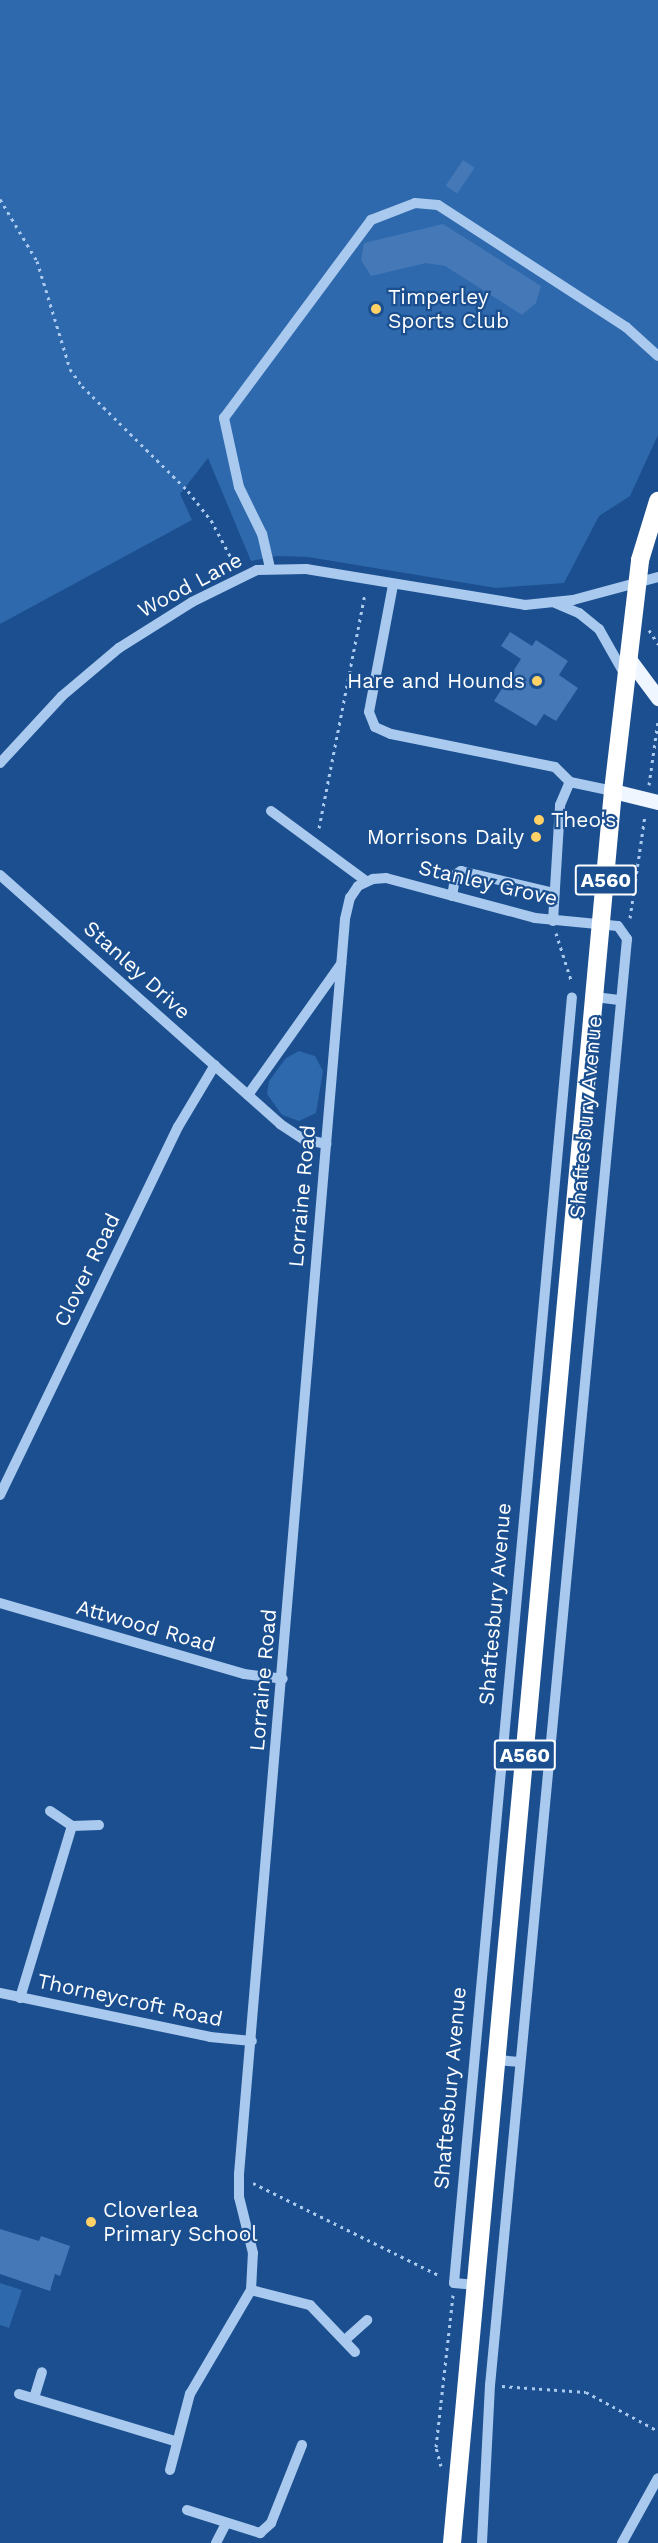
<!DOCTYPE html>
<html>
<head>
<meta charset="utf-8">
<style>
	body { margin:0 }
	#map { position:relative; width:658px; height:2543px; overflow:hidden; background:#1b4f8f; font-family:"Work Sans",sans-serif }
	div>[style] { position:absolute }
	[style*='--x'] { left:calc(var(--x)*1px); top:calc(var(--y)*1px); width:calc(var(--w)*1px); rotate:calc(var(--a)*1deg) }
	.green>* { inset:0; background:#2e69ad }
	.building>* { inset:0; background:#4478b7; transform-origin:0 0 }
	.path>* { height:3px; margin-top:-1.5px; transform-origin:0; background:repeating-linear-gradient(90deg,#a9c9ee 0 3px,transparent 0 7.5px) }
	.minor>* { height:10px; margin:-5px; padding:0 5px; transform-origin:5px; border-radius:5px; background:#a9c9ee }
	.major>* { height:15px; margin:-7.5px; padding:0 7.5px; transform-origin:7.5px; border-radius:7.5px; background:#f0f6ff }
	.highway>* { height:18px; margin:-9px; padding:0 9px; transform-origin:9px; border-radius:9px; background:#fff }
	.dots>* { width:16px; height:16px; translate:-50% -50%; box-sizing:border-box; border:3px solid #1b4f8f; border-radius:50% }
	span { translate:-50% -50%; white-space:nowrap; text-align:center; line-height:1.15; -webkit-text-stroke:4.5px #1b4f8f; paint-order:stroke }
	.shield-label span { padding:2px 4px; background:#1b4f8f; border:2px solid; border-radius:4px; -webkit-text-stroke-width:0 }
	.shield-label { font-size:20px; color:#fff; font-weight:700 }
	.poi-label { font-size:21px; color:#fff }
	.left { translate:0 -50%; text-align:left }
	.right { translate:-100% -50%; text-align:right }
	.street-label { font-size:21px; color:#fff }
</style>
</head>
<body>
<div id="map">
	<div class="green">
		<div style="clip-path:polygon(0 0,658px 0,658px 435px,630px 496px,599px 516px,564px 583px,496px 588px,308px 557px,276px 556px,251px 561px,208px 458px,180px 494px,192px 520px,0 624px)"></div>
		<div style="clip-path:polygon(299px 1051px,315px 1056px,323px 1071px,316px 1113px,299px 1121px,282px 1115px,267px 1094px,269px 1081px,286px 1058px)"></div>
		<div style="clip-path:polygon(0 2283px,22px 2290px,9px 2328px,0 2325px)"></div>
	</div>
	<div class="building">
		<div style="left:463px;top:160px;width:14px;height:31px;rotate:34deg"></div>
		<div style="clip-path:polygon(443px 224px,541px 286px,536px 303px,522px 315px,445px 266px,426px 263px,371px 276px,361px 260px,364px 243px)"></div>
		<div style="clip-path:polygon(510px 632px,532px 646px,536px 640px,568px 661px,559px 675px,578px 688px,556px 721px,544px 714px,536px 726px,494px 701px,521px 659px,501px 646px)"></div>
		<div style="clip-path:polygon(0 2229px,39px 2241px,41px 2236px,70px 2246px,60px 2276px,55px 2274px,50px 2291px,0 2274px)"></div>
	</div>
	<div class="path">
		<div style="--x:0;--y:199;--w:72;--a:59.2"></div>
		<div style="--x:37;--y:261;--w:113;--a:73"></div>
		<div style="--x:70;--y:369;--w:21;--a:55"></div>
		<div style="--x:82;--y:386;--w:149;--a:44.7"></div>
		<div style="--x:188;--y:491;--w:37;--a:52"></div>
		<div style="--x:211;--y:520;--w:53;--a:62"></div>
		<div style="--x:649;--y:630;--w:17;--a:57"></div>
		<div style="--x:649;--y:785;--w:65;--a:-82"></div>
		<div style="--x:319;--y:828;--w:239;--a:-78.9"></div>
		<div style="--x:630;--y:918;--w:104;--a:-81.7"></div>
		<div style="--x:556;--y:933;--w:52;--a:72.3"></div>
		<div style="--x:253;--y:2183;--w:209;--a:26.4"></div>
		<div style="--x:502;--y:2386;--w:84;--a:4.1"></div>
		<div style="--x:586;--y:2392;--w:82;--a:28.4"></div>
		<div style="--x:441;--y:2466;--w:20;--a:-105"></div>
		<div style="--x:436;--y:2447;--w:153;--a:-83.6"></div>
	</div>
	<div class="minor">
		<div style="--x:270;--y:568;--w:35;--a:-103"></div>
		<div style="--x:262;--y:534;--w:52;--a:-116.1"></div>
		<div style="--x:239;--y:487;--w:71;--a:-102.3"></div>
		<div style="--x:224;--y:418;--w:247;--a:-53.4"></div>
		<div style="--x:371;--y:220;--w:47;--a:-21.1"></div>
		<div style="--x:415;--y:203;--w:23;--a:5"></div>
		<div style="--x:438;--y:205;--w:224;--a:33"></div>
		<div style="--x:626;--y:327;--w:43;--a:42.2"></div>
		<div style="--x:393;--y:585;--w:129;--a:100.7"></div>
		<div style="--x:369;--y:712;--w:16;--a:68"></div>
		<div style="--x:375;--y:727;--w:17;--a:24"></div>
		<div style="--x:391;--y:734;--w:167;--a:11.4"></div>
		<div style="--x:555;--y:767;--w:21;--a:45"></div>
		<div style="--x:555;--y:603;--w:26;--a:23"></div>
		<div style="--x:579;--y:613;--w:26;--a:39"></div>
		<div style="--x:599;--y:629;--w:53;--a:60.5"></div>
		<div style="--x:0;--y:763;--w:91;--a:-47.2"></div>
		<div style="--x:62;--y:696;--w:75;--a:-40.1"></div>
		<div style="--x:119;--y:648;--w:86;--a:-32.2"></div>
		<div style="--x:192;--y:602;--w:72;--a:-26.2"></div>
		<div style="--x:257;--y:570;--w:49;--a:-1.2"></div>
		<div style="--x:306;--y:569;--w:222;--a:9.3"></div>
		<div style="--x:525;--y:605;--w:48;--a:-5.9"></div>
		<div style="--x:573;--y:600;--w:88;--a:-15.1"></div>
		<div style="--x:271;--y:811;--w:118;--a:36.4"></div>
		<div style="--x:0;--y:875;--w:375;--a:41.6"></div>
		<div style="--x:280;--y:1124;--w:27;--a:33"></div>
		<div style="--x:303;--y:1139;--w:24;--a:12"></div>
		<div style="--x:452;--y:896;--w:22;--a:-80"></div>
		<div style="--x:456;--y:874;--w:6;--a:-31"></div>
		<div style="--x:461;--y:871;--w:96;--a:13.3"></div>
		<div style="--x:553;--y:921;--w:116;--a:-86.5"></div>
		<div style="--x:560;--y:805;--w:25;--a:-67"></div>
		<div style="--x:570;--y:782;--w:44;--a:11.8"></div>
		<div style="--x:595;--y:997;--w:24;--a:7"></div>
		<div style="--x:248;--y:1095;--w:161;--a:-54.6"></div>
		<div style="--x:0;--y:1495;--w:409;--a:-64.2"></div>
		<div style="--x:178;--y:1127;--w:72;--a:-59.2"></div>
		<div style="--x:0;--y:1603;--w:254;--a:16.2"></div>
		<div style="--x:244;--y:1674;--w:39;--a:7"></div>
		<div style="--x:50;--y:1811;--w:27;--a:34"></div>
		<div style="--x:72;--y:1826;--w:27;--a:-2"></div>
		<div style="--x:0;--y:1993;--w:215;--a:11.8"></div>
		<div style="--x:210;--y:2037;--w:42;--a:5.4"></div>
		<div style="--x:20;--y:1998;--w:180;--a:-73.2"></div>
		<div style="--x:497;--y:2060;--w:23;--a:5"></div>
		<div style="--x:476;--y:2285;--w:22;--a:-175"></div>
		<div style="--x:454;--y:2283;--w:1291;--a:-84.76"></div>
		<div style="--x:251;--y:2290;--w:61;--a:14.3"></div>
		<div style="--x:310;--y:2305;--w:65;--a:46.2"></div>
		<div style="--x:345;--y:2340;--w:30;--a:-42"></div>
		<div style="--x:19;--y:2394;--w:163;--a:16.8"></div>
		<div style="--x:34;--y:2398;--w:27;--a:-73"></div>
		<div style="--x:170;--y:2470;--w:79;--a:-75.3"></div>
		<div style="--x:190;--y:2394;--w:121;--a:-59.6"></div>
		<div style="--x:251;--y:2290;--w:37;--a:-87"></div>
		<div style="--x:253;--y:2253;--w:58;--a:-104"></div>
		<div style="--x:239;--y:2197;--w:23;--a:-90"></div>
		<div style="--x:239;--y:2174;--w:1259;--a:-85.17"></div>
		<div style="--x:345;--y:919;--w:22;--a:-77"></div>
		<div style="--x:350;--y:898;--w:14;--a:-56"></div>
		<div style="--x:358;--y:886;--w:17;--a:-25"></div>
		<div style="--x:373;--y:879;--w:13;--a:-4"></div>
		<div style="--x:386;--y:878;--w:154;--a:15"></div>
		<div style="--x:535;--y:918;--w:83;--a:5.5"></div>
		<div style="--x:618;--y:926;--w:16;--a:55"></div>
		<div style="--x:627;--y:939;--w:1452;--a:95.41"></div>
		<div style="--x:490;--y:2385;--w:158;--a:92.9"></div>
		<div style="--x:187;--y:2510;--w:77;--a:17.5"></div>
		<div style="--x:260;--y:2533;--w:15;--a:-42"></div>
		<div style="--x:271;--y:2523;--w:84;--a:-68.3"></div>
		<div style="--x:216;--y:2543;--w:22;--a:-63"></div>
		<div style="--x:622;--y:2543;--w:74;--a:-61"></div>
	</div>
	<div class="major">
		<div style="--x:629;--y:659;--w:49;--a:53.4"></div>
		<div style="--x:613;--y:791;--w:46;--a:13.7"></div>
	</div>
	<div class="highway">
		<div style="--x:452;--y:2543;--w:1759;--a:-84.75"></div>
		<div style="--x:613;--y:791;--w:233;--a:-83.3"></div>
		<div style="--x:640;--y:560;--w:62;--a:-73"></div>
	</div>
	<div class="dots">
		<div style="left:376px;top:309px;background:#ffd166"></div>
		<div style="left:537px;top:681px;background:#ffd166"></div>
		<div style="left:539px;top:820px;background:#ffd166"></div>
		<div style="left:536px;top:837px;background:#ffd166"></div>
		<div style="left:91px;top:2222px;background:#ffd166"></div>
	</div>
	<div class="shield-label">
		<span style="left:606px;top:880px">A560</span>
		<span style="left:525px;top:1755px">A560</span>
	</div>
	<div class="poi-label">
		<span class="left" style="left:388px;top:309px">Timperley<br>Sports Club</span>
		<span class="right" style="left:525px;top:681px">Hare and Hounds</span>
		<span class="left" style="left:551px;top:820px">Theo's</span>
		<span class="right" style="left:524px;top:837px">Morrisons Daily</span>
		<span class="left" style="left:103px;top:2222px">Cloverlea<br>Primary School</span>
	</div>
	<div class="street-label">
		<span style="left:190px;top:585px;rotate:-28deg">Wood Lane</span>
		<span style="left:488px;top:883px;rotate:13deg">Stanley Grove</span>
		<span style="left:137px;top:970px;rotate:42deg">Stanley Drive</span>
		<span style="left:586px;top:1117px;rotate:-85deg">Shaftesbury Avenue</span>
		<span style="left:302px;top:1196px;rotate:-85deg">Lorraine Road</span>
		<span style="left:87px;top:1270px;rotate:-64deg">Clover Road</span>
		<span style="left:495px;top:1604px;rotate:-85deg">Shaftesbury Avenue</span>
		<span style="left:146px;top:1626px;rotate:16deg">Attwood Road</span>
		<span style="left:263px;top:1680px;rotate:-85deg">Lorraine Road</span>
		<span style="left:130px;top:2000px;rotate:12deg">Thorneycroft Road</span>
		<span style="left:450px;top:2088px;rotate:-85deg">Shaftesbury Avenue</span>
	</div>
</div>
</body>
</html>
